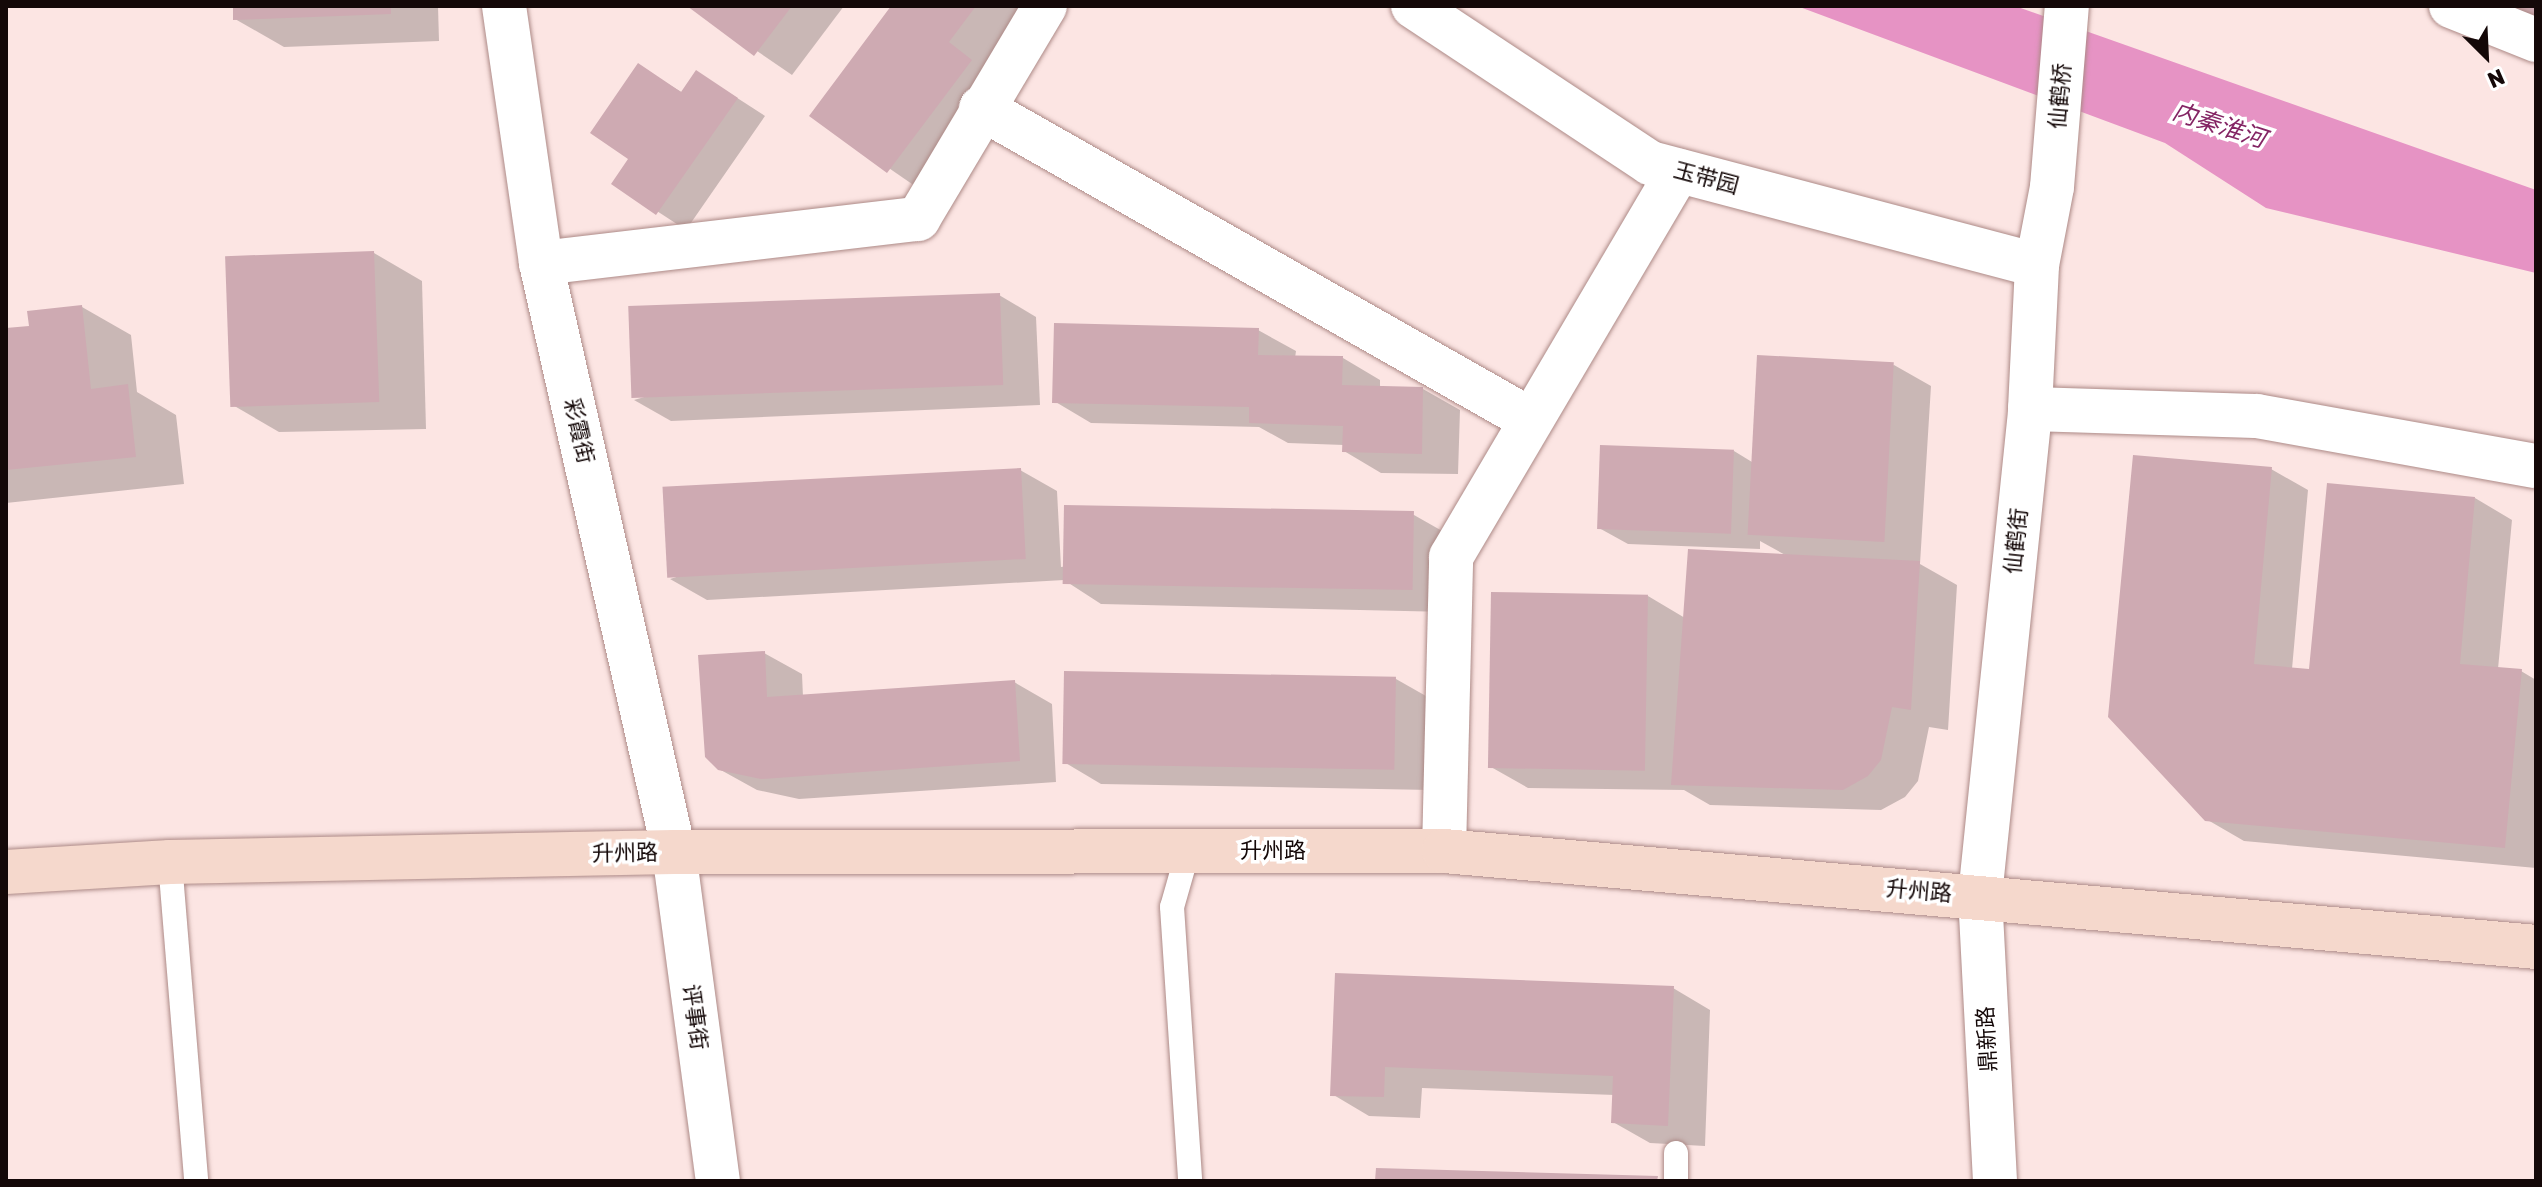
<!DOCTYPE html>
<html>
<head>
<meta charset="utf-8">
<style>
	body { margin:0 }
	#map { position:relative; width:2542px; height:1187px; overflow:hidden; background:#fce5e3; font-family:Rubik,"Noto Sans SC",sans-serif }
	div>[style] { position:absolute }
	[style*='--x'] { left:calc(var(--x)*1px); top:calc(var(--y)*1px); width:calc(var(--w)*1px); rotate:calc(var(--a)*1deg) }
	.water>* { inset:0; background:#e693c4 }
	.shadow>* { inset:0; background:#0003 }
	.building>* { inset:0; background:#ceaab2; transform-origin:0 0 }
	.roads { filter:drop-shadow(0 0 2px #ad8a87) drop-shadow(0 0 2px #ad8a87) }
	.service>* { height:24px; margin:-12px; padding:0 12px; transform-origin:12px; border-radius:12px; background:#fff }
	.minor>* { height:44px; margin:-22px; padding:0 22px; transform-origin:22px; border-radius:22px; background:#fff }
	.tertiary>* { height:44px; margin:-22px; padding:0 22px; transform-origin:22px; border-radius:22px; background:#fff }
	.secondary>* { height:44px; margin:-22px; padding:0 22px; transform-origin:22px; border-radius:22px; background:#f5d8cc }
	span { translate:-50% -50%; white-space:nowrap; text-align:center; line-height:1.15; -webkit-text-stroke:7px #fff; paint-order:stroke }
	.street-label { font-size:22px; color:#140808 }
	.water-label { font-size:24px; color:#842564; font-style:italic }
	.frame { position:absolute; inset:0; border:8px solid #140808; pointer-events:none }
	.north { position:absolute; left:2446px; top:16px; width:80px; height:80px; -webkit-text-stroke:6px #fff; paint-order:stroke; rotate:156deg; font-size:22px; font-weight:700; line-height:32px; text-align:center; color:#140808 }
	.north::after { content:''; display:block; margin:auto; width:28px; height:36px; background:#140808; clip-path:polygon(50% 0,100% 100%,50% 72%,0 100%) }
</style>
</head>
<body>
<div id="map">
	<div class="water">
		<div style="clip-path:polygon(1797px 6px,2015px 6px,2536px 190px,2536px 273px,2266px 208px,2165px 143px)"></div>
	</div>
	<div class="shadow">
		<div style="clip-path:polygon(235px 6px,438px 6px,439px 41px,284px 47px,235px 19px)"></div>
		<div style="clip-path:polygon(691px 6px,844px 6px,792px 75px)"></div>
		<div style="clip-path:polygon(893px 6px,1029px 6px,925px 193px,812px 115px)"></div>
		<div style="clip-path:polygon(638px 66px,683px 93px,697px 72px,765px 116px,686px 230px,614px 183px,631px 159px)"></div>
		<div style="clip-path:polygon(374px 253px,422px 281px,426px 429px,279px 432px,231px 404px)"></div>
		<div style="clip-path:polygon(999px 295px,1036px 317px,1040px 405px,671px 421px,634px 400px)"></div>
		<div style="clip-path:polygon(82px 307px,131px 335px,137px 392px,176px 415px,184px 484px,6px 503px,6px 330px,31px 327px)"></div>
		<div style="clip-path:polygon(1258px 330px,1296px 351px,1295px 358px,1343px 358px,1380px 380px,1380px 388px,1423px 389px,1460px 410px,1458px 474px,1381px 473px,1344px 451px,1344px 445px,1288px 443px,1259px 427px,1091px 423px,1054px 401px)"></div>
		<div style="clip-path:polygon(1894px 365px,1931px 386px,1920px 564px,1957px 585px,1948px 730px,1929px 727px,1918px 781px,1905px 797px,1881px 810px,1710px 805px,1684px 790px,1528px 788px,1491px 767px,1648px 596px,1685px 618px,1787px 556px,1760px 541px,1760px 549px,1628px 544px,1599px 528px,1734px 451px,1752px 462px)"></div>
		<div style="clip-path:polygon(2271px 469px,2308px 490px,2292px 669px,2311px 671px,2475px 498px,2512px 520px,2498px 669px,2521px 671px,2536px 680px,2536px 868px,2244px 841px,2206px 819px)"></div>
		<div style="clip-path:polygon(1020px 470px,1057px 491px,1061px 567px,1414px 515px,1451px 536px,1449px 612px,1101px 604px,1064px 580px,707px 600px,670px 579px)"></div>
		<div style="clip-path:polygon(764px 653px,802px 674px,803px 697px,1014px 682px,1052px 704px,1056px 782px,799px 799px,757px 790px,719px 769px)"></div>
		<div style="clip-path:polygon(1396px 679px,1433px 700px,1431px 790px,1101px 784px,1064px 762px)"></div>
		<div style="clip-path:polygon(1337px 975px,1673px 988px,1710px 1010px,1705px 1146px,1650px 1143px,1613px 1122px,1615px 1095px,1422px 1088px,1420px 1118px,1369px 1116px,1332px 1094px)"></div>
	</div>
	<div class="building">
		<div style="clip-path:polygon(233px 6px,391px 6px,391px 14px,233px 20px)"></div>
		<div style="clip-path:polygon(687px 6px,792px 6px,754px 56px)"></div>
		<div style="clip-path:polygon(891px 6px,976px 6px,949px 42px,972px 60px,887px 173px,809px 116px)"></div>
		<div style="clip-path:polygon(2490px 6px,2536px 6px,2536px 18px)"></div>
		<div style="clip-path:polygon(638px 63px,681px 92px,696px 70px,738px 98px,656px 215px,611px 184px,628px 159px,590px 133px)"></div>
		<div style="left:374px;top:251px;width:151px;height:149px;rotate:88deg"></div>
		<div style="left:1000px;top:293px;width:92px;height:372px;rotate:88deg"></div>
		<div style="clip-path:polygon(82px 305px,91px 389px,128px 384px,136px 457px,6px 470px,6px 328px,29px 326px,27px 311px)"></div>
		<div style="clip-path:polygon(1054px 323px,1259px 328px,1258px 355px,1343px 356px,1342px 385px,1423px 387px,1422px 454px,1342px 452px,1343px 426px,1249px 423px,1249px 407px,1052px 403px)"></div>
		<div style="left:1757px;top:355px;width:137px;height:180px;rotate:3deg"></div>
		<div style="left:1600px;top:445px;width:134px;height:84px;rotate:2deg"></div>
		<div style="clip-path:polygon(2133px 455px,2272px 467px,2254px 664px,2309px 669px,2327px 483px,2475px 497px,2460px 664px,2522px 669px,2505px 848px,2205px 821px,2108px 717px)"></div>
		<div style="left:1021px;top:468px;width:91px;height:359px;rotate:87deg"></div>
		<div style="left:1064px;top:505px;width:350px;height:79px;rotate:1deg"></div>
		<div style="clip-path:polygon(1688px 549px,1920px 561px,1911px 710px,1892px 707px,1881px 760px,1868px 776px,1843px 790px,1671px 785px)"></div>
		<div style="left:1491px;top:592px;width:157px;height:176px;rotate:1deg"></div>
		<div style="clip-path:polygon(765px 651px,767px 697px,1015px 680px,1020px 761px,761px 779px,718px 770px,705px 757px,698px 655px)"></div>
		<div style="left:1064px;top:671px;width:332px;height:93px;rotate:1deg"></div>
		<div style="clip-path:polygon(1335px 973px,1674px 986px,1668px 1126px,1611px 1123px,1613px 1076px,1385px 1067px,1384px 1097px,1330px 1096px)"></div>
		<div style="clip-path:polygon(1376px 1168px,1658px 1176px,1657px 1181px,1375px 1181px)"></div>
	</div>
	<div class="roads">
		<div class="service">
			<div style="--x:1188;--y:851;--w:58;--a:105.9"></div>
			<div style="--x:1172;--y:907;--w:275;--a:86.2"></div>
			<div style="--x:170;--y:862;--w:320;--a:85.3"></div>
			<div style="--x:1676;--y:1153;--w:28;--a:90"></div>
		</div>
		<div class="minor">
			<div style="--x:504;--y:6;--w:260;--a:81.8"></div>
			<div style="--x:541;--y:263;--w:604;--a:77.28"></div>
			<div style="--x:674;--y:852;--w:332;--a:82.4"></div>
			<div style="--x:1413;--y:6;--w:284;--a:33.5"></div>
			<div style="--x:1650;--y:163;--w:400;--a:14.8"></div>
			<div style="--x:2451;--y:6;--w:92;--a:21.8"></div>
			<div style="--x:981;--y:108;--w:632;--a:29.57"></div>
			<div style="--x:541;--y:263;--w:380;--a:-6.7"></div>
			<div style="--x:918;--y:219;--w:248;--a:-59.2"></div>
			<div style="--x:2030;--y:409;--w:227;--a:1.8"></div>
			<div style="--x:2257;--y:416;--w:283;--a:10.2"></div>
			<div style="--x:1444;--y:851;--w:294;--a:-88.6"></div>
			<div style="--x:1451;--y:557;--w:448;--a:-59.5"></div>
		</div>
		<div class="tertiary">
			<div style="--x:1995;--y:1181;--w:285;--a:-93"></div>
			<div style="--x:1980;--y:896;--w:490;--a:-84.1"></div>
			<div style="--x:2030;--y:409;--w:144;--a:-87.2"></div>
			<div style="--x:2037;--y:265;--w:79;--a:-79.1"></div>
			<div style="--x:2052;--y:187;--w:182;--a:-85.3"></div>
		</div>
		<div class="secondary">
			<div style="--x:6;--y:872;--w:164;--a:-3.5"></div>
			<div style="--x:170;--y:862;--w:504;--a:-1.14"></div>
			<div style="--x:674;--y:852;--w:770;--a:-0.07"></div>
			<div style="--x:1444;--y:851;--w:1096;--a:5.02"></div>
		</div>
	</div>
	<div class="street-label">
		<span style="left:2060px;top:96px;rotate:-85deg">仙鹤桥</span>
		<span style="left:1706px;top:178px;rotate:15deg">玉带园</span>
		<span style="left:579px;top:431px;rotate:77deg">彩霞街</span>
		<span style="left:2016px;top:541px;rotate:-84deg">仙鹤街</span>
		<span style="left:1273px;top:851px">升州路</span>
		<span style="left:625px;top:853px;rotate:-1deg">升州路</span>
		<span style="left:1919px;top:891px;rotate:5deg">升州路</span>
		<span style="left:695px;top:1017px;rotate:82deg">评事街</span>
		<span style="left:1987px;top:1039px;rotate:-93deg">鼎新路</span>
	</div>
	<div class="water-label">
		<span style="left:2219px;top:126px;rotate:18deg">内秦淮河</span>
	</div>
	<div class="frame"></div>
	<div class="north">N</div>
</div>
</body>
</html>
